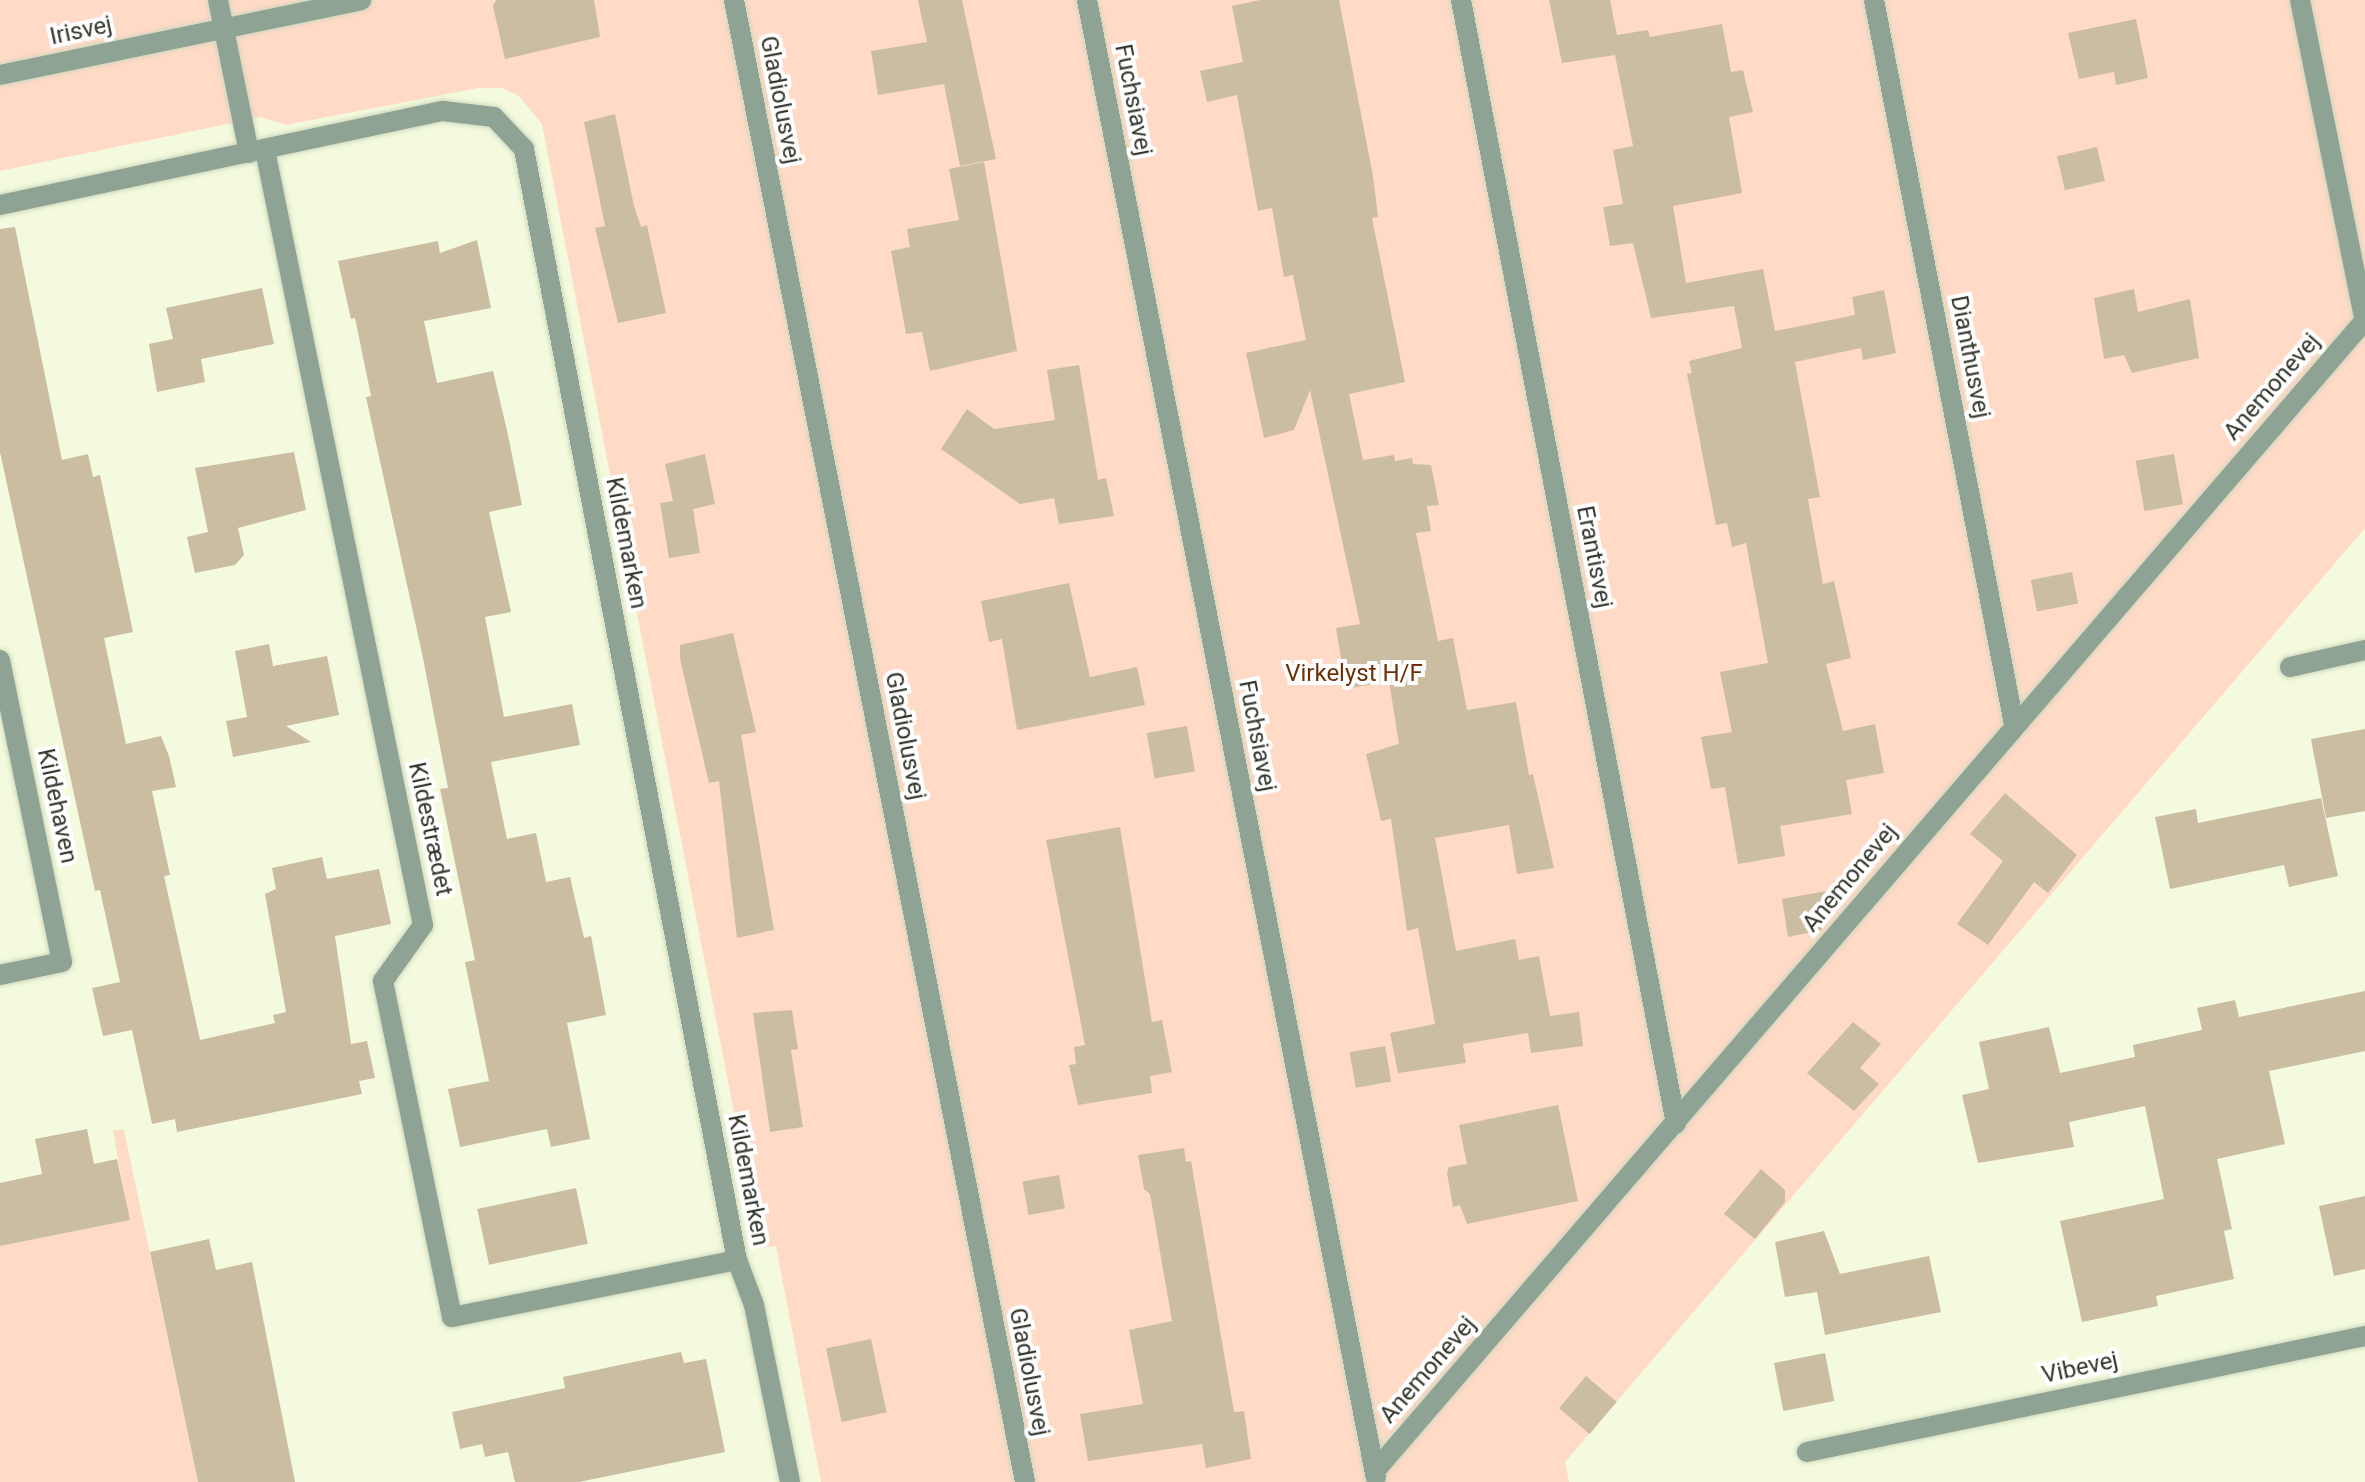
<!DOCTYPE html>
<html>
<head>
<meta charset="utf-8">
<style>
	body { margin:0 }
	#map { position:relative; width:2365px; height:1482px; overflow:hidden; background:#f3fadd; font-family:Roboto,sans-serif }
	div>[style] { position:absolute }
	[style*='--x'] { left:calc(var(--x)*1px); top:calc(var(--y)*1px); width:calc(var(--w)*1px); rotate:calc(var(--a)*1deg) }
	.green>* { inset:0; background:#ffdac7 }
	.building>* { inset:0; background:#cbbda2; transform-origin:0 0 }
	.roads { filter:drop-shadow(0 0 2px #d0d7bd) drop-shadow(0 0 2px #d0d7bd) }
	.lane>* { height:20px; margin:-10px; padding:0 10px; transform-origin:10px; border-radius:10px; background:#8ea394 }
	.street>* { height:20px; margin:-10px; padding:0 10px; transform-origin:10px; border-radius:10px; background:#8ea394 }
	span { translate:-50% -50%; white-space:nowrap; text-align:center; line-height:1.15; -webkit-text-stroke:8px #fff; paint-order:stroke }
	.street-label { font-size:24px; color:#32352a }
	.park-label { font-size:24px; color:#6d3006 }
</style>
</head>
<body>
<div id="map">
	<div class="green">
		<div style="clip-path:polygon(0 0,2365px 0,2365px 528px,1565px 1462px,1569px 1482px,821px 1482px,776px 1246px,752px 1249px,754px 1215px,542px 124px,519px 96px,503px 88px,478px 88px,286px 125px,261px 117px,0 171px)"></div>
		<div style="clip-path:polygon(113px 1130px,124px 1130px,198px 1482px,0 1482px,0 1246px,129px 1220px)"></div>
	</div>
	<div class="building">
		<div style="clip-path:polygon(496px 0,594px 0,600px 37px,505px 59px,493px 6px)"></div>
		<div style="clip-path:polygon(918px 0,962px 0,996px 159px,960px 166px,944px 84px,878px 95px,871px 51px,927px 42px)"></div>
		<div style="clip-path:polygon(1260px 0,1339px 0,1373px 176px,1378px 217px,1372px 218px,1405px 382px,1349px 394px,1363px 460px,1394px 455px,1395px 461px,1412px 458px,1413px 464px,1431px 465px,1439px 505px,1427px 506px,1431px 531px,1416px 533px,1438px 641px,1453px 638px,1467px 710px,1516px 702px,1529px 775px,1533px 774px,1554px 868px,1517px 874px,1509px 825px,1435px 838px,1456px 951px,1515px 939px,1519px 960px,1539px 956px,1550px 1016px,1579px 1012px,1583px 1046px,1531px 1053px,1528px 1033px,1463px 1044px,1466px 1063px,1398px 1073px,1390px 1033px,1435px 1024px,1418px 928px,1407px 931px,1391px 819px,1381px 821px,1366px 754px,1399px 744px,1389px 681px,1346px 689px,1336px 628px,1360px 624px,1310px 390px,1294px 430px,1264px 438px,1246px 353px,1306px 340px,1293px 275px,1284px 277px,1272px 208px,1258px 211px,1237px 95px,1207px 102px,1200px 71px,1243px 62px,1232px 6px)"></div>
		<div style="clip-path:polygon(1549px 0,1610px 0,1617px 35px,1648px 30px,1650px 37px,1722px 24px,1731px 72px,1743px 70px,1753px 112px,1729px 117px,1742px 193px,1673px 206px,1686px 283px,1763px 269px,1775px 331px,1855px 315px,1852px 297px,1884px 290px,1896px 353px,1863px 360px,1861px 348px,1795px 362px,1820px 497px,1808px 499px,1823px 584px,1834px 581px,1851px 658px,1826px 664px,1843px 731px,1875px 724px,1884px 773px,1846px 780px,1852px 814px,1780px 826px,1785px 856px,1738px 864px,1725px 787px,1711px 789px,1701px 737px,1732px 732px,1720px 672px,1768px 663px,1746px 543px,1732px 547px,1727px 523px,1716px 525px,1687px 374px,1692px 373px,1689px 361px,1742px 348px,1734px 306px,1651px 318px,1633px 243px,1610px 246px,1603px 207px,1623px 204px,1613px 150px,1633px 146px,1615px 55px,1562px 63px)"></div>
		<div style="clip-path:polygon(2136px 19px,2148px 78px,2116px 85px,2114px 72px,2079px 79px,2068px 33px)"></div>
		<div style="clip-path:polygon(615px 114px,634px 206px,641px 227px,647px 225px,666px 313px,618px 323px,595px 228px,605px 226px,584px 122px)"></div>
		<div style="left:2097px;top:147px;width:35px;height:41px;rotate:77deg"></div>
		<div style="clip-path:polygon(984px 162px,1017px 351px,930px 371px,922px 332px,906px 334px,891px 251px,910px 247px,907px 229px,959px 220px,949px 169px)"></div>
		<div style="clip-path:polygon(15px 227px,62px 460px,88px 454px,93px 477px,100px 475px,133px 632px,104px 638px,126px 744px,161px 736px,169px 756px,176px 787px,152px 791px,170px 875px,164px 876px,200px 1040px,275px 1023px,273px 1015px,286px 1012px,265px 894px,276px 889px,272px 868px,322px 857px,327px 879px,379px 869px,391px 924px,335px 936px,351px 1044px,367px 1041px,375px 1078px,359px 1081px,362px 1094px,177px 1132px,175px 1119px,152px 1124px,132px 1030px,103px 1036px,92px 988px,120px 982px,100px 890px,95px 891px,0 452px,0 229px)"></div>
		<div style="clip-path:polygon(477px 240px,491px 308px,424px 321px,437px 383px,493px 371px,508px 435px,522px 505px,489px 512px,511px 612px,485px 617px,504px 717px,572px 704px,580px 745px,491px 762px,507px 839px,536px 833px,546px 882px,570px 877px,584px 938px,591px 936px,606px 1015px,567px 1023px,590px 1139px,551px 1147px,547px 1129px,460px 1147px,448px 1089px,489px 1081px,465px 962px,475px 960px,440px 789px,448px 788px,423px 658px,366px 397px,371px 396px,355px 318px,351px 319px,338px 261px,438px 241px,440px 253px)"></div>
		<div style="clip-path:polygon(262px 288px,274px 344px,201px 359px,205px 382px,157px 392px,149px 344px,173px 339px,166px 308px)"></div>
		<div style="clip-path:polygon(2134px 289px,2138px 312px,2190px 299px,2199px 358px,2132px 373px,2124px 355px,2104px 359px,2094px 298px)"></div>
		<div style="clip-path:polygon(1079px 365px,1098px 480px,1106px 478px,1114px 516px,1059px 524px,1054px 498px,1020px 504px,941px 449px,967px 409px,994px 429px,1055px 420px,1047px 370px)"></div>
		<div style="clip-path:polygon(294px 452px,306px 510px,238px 528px,244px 555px,235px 565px,195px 573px,187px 537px,208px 532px,195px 468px)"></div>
		<div style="clip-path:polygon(705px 454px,715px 504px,693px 509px,700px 553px,669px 558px,660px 503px,673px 501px,665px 464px)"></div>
		<div style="left:2174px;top:454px;width:51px;height:39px;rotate:80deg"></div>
		<div style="left:2072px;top:572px;width:32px;height:42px;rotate:79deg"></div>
		<div style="clip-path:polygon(1069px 583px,1090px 677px,1137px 667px,1145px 705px,1017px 730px,1002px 639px,989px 642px,981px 601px)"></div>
		<div style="clip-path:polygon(733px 633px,756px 732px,741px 735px,774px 930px,737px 938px,719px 781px,709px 783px,680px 659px,680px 645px)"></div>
		<div style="clip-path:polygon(269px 644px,273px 666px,327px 656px,339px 715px,286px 726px,311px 742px,233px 757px,226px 721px,247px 717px,235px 651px)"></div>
		<div style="left:1187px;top:726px;width:46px;height:41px;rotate:80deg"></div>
		<div style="clip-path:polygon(2365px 729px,2365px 811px,2326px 818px,2311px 739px)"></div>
		<div style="clip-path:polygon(2005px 793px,2077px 855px,2048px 893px,2034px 882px,1988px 945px,1957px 924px,2003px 861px,1970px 834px)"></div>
		<div style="clip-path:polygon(2321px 798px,2338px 876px,2289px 887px,2284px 865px,2170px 889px,2155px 817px,2196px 809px,2198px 823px)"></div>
		<div style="clip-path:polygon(1120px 827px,1152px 1022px,1162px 1020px,1172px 1072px,1150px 1076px,1152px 1093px,1078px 1105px,1069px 1065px,1076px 1064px,1074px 1047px,1085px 1045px,1046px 840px)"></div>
		<div style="clip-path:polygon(1843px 888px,1820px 921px,1822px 930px,1788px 937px,1782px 899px)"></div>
		<div style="clip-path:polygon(2365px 991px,2365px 1051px,2269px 1071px,2285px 1144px,2217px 1159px,2232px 1229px,2224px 1231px,2234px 1279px,2156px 1296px,2158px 1306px,2082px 1322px,2060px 1221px,2164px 1199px,2145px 1106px,2069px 1122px,2074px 1147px,1978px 1163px,1962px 1095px,1989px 1089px,1979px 1042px,2049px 1027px,2060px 1073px,2135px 1057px,2133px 1045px,2202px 1030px,2197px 1008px,2235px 1000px,2239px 1017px)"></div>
		<div style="clip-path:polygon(792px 1010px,798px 1049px,791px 1050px,803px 1127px,770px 1132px,753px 1013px)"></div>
		<div style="clip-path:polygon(1853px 1022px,1881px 1044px,1860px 1068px,1879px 1084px,1854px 1111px,1807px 1073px)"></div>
		<div style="left:1385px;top:1046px;width:36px;height:36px;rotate:80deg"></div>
		<div style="clip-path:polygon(1558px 1105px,1578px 1201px,1467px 1224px,1460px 1205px,1453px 1207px,1447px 1173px,1449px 1167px,1467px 1164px,1459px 1125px)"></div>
		<div style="clip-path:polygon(87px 1129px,94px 1164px,117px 1159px,130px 1220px,0 1246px,0 1183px,42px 1174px,35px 1139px)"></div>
		<div style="clip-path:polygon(1184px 1148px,1186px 1162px,1191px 1161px,1234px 1412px,1244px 1411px,1251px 1459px,1206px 1468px,1202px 1444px,1088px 1461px,1080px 1414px,1143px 1404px,1129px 1330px,1172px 1321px,1150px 1194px,1144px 1189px,1138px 1155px)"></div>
		<div style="clip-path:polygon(1761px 1169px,1785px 1190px,1785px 1202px,1755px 1239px,1724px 1214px)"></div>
		<div style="left:1059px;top:1175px;width:34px;height:37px;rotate:80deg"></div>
		<div style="left:576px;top:1188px;width:57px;height:101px;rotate:78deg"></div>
		<div style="clip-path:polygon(2365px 1196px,2365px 1269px,2334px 1276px,2319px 1206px)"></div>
		<div style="clip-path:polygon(1824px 1231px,1840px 1274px,1929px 1256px,1941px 1312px,1825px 1335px,1817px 1292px,1785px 1297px,1775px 1242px)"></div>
		<div style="clip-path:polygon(209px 1239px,216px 1270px,252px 1262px,295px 1482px,198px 1482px,150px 1252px)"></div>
		<div style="left:871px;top:1339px;width:75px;height:46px;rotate:78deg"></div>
		<div style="clip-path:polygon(681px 1352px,684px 1363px,706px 1359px,725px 1452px,579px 1482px,515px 1482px,508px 1452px,485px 1457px,482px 1444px,460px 1449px,452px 1412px,565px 1388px,563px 1377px)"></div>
		<div style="left:1825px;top:1353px;width:49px;height:52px;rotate:79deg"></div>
		<div style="left:1586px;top:1376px;width:40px;height:42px;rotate:40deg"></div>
	</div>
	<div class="roads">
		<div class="lane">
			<div style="--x:218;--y:0;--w:156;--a:78.5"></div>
			<div style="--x:734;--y:0;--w:1510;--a:78.89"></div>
			<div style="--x:1087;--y:0;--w:1506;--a:78.94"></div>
			<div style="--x:1461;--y:0;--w:1144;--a:79.17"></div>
			<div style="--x:1874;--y:0;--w:737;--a:79.06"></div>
			<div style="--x:2300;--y:0;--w:328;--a:78.6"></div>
			<div style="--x:0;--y:75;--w:369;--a:-11.7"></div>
			<div style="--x:1375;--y:1471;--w:1518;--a:-49.3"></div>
		</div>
		<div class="street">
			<div style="--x:265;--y:150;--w:791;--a:78.48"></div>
			<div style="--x:423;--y:925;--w:69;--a:125.5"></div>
			<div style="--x:383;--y:981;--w:343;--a:78.4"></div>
			<div style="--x:452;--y:1317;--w:291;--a:-11.3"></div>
			<div style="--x:0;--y:205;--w:453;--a:-12"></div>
			<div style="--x:443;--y:111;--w:51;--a:6.7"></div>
			<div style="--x:494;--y:117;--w:44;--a:46.8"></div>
			<div style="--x:524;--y:149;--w:1131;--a:79.15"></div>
			<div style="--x:737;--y:1260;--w:48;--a:69.3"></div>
			<div style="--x:754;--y:1305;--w:181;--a:78.5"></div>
			<div style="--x:0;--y:660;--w:308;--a:78.4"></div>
			<div style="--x:62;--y:962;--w:63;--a:168.2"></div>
			<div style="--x:2290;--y:667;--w:77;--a:-12.8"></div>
			<div style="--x:1807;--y:1452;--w:570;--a:-11.74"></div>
		</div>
	</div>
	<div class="street-label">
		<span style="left:81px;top:31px;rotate:-12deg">Irisvej</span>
		<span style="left:780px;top:100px;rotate:79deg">Gladiolusvej</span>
		<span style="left:1133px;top:100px;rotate:79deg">Fuchsiavej</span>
		<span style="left:1970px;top:357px;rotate:79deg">Dianthusvej</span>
		<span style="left:2272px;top:387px;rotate:-49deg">Anemonevej</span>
		<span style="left:626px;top:543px;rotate:79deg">Kildemarken</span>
		<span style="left:1594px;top:557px;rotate:79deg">Erantisvej</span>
		<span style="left:905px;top:736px;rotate:79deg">Gladiolusvej</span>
		<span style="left:1257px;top:736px;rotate:79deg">Fuchsiavej</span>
		<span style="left:57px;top:806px;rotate:78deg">Kildehaven</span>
		<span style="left:430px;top:829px;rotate:78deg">Kildestrædet</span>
		<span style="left:1850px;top:878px;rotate:-50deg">Anemonevej</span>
		<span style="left:748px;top:1180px;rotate:79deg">Kildemarken</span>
		<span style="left:2080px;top:1368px;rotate:-12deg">Vibevej</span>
		<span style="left:1428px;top:1370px;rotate:-49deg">Anemonevej</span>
		<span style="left:1029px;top:1372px;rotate:79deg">Gladiolusvej</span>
	</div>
	<div class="park-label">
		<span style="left:1354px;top:674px">Virkelyst H/F</span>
	</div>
</div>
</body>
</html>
